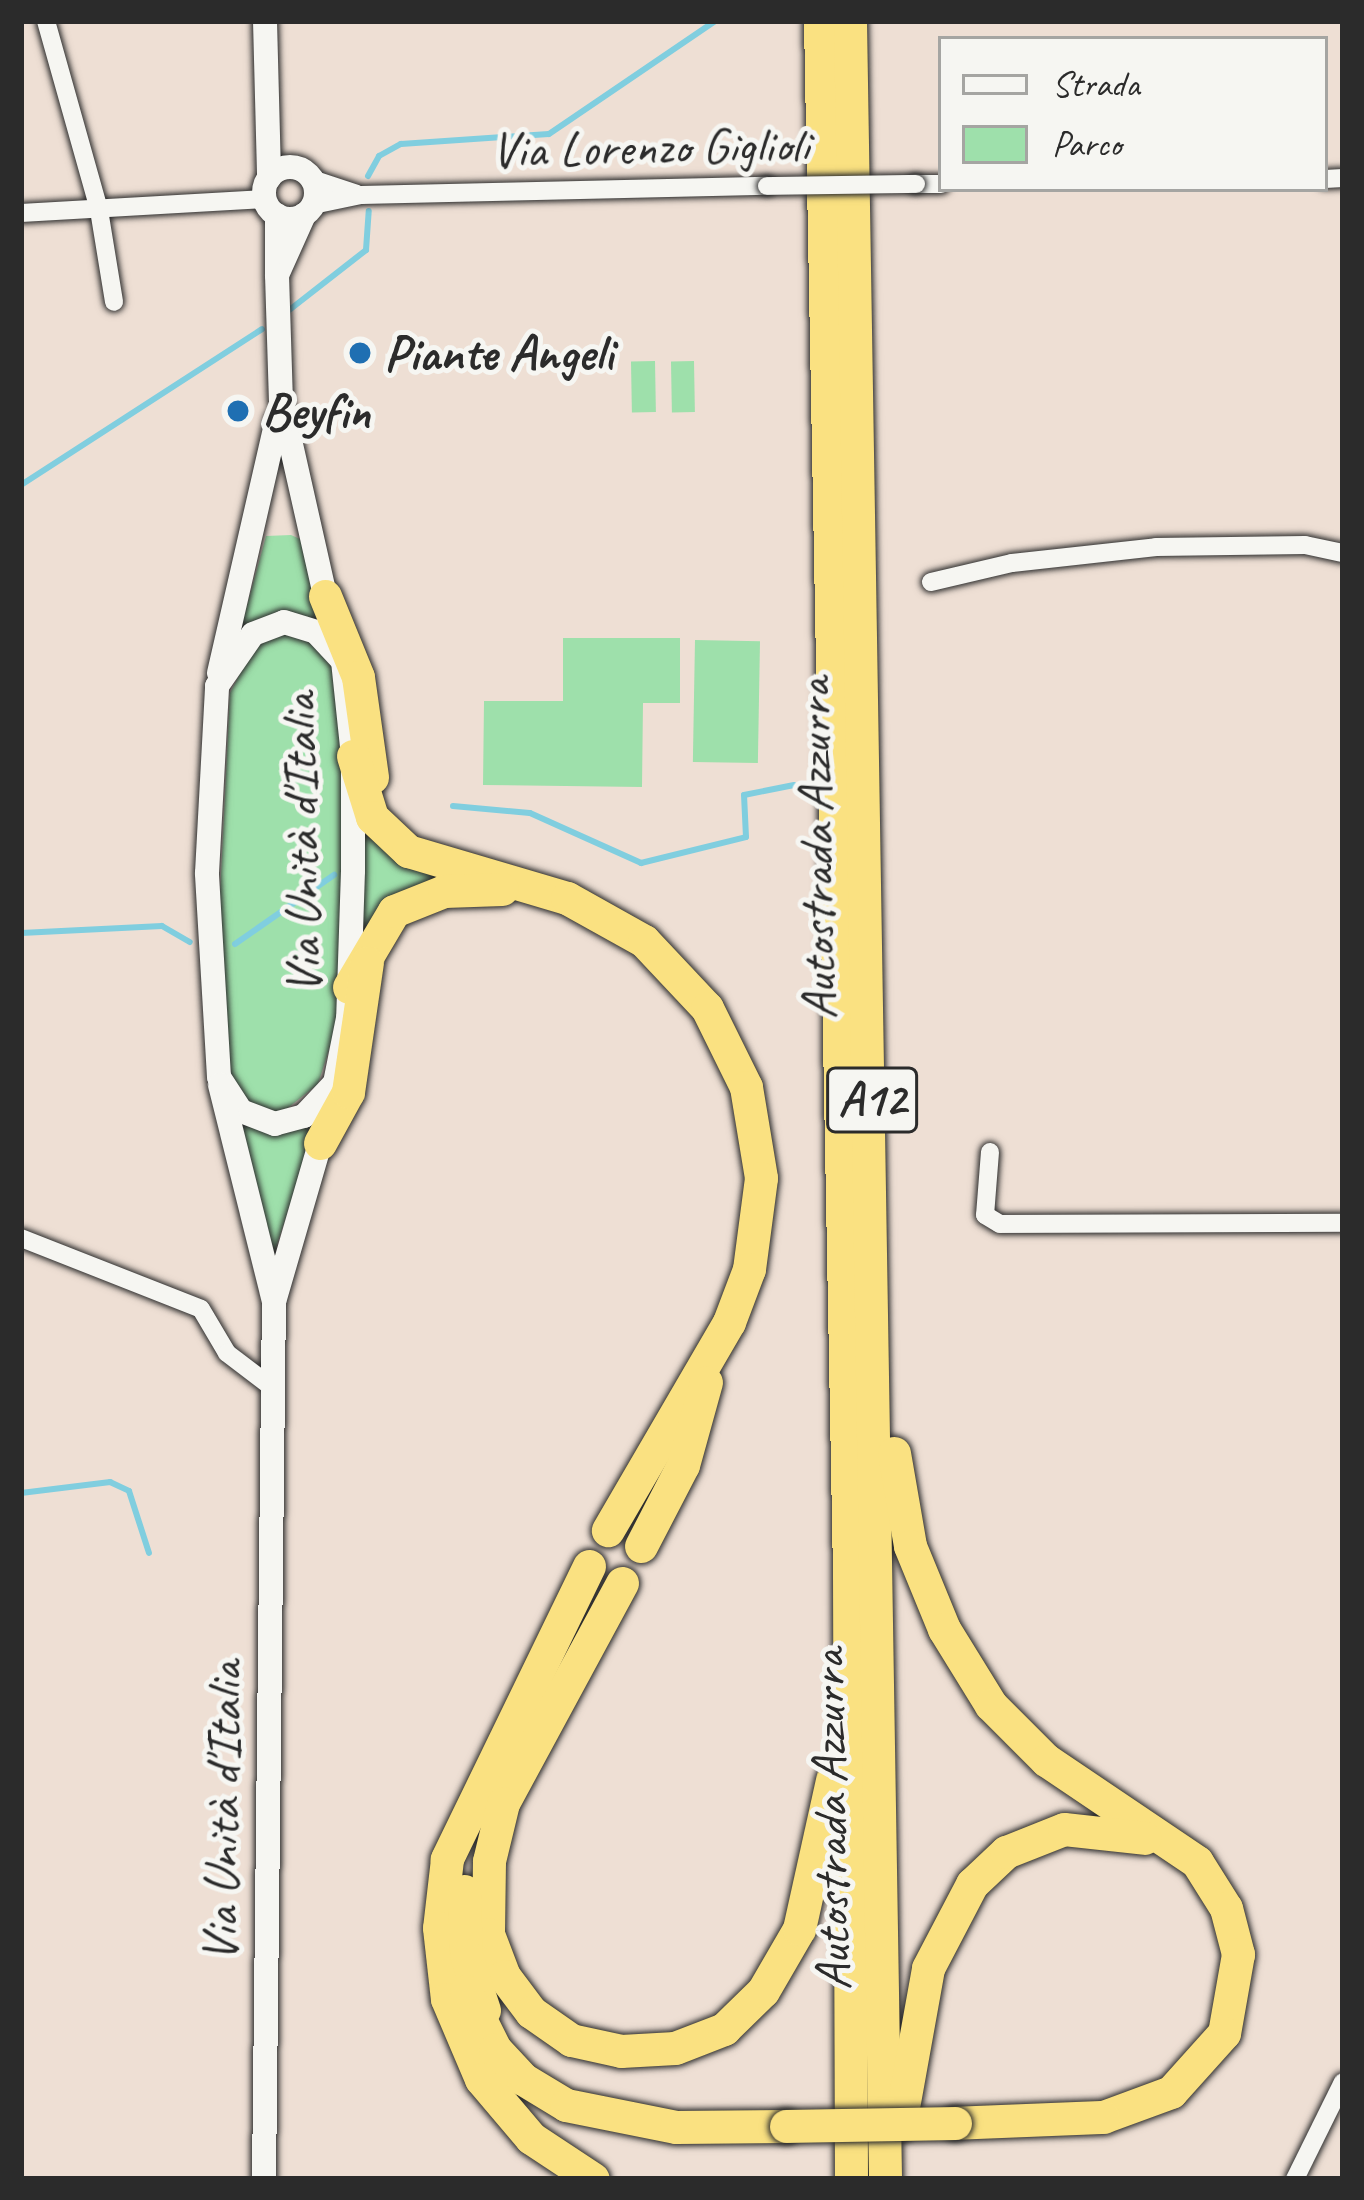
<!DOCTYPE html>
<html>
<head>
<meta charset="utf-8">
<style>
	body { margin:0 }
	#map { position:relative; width:1364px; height:2200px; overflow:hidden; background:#eedfd4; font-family:Caveat,sans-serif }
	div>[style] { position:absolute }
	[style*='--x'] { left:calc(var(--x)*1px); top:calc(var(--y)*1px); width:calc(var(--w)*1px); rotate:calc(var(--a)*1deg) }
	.green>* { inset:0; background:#9ee0ab; transform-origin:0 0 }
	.stream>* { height:6px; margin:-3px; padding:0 3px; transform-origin:3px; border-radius:3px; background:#80cedf }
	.roads { filter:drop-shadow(0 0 3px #2b2b2b) drop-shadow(0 0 3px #2b2b2b) }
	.street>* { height:18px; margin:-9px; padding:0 9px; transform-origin:9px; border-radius:9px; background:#f6f6f2 }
	.secondary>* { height:24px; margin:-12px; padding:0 12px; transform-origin:12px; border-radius:12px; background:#f6f6f2 }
	.secondary>.ring { margin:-12px; padding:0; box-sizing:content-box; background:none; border:24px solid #f6f6f2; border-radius:50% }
	.highway>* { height:33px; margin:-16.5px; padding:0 16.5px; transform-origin:16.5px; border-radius:16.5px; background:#fae181 }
	.bridges { filter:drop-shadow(0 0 3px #2b2b2b) drop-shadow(0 0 3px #2b2b2b) }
	.street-bridge>* { height:18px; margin:-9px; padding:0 9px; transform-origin:9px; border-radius:9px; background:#f6f6f2 }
	.highway-bridge>* { height:33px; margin:-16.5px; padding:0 16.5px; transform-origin:16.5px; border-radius:16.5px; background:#fae181 }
	.dots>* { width:33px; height:33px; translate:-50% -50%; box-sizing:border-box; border:6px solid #f6f6f2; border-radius:50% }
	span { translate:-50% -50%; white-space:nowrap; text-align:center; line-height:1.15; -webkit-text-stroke:10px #f6f6f2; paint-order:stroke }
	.shield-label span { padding:3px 9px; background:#f6f6f2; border:3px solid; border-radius:9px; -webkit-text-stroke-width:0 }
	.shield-label { font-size:48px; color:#2b2b2b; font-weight:700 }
	.street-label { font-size:51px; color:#2b2b2b }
	.poi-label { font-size:51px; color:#2b2b2b; font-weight:700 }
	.left { translate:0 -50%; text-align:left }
	.frame { position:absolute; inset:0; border:24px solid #2b2b2b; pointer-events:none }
	.legend { position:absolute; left:938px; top:36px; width:390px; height:156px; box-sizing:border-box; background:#f6f6f2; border:3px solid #a5a5a2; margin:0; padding:15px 21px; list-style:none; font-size:36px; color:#2b2b2b }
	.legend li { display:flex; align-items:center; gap:24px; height:60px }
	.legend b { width:60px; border:3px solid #a5a5a2 }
</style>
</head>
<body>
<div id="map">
	<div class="green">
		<div style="left:655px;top:361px;width:51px;height:24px;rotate:89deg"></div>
		<div style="left:694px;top:361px;width:51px;height:23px;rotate:89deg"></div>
		<div style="clip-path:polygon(291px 535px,300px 539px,336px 644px,307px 623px,236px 646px,266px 536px)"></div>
		<div style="clip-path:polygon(282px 630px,310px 637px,334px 663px,345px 771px,340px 1015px,318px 1084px,279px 1115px,250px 1108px,232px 1083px,217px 956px,230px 693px,255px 644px)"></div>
		<div style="clip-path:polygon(563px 638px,680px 638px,680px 703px,643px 703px,642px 787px,483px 785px,484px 701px,563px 701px)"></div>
		<div style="left:695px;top:640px;width:65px;height:122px;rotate:1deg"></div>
		<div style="clip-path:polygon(365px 828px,457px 874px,362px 930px,358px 833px)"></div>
		<div style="clip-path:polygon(233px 1118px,319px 1119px,273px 1256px)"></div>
	</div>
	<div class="stream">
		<div style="--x:368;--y:176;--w:23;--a:-61"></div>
		<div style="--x:379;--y:156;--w:25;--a:-29"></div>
		<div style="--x:401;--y:144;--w:148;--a:-3.9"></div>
		<div style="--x:549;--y:134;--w:201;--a:-34.2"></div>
		<div style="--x:288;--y:311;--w:99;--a:-38"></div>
		<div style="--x:366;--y:250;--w:39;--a:-86"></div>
		<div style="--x:21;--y:485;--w:287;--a:-32.9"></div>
		<div style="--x:453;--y:806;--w:77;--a:5.2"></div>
		<div style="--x:530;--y:813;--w:122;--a:24.2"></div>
		<div style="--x:641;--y:863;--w:108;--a:-13.9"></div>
		<div style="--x:746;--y:837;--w:42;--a:-92.7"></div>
		<div style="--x:744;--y:795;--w:51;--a:-11.3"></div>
		<div style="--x:21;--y:933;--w:141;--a:-2.8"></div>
		<div style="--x:162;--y:926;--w:32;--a:30"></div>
		<div style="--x:235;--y:944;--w:121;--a:-34.9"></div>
		<div style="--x:21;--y:1493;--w:90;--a:-7"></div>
		<div style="--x:110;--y:1482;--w:21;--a:25"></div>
		<div style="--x:129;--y:1491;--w:65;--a:72.1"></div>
	</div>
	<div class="roads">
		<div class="street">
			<div style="--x:46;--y:21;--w:196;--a:74.3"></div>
			<div style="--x:99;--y:210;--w:93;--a:80.7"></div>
			<div style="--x:312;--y:179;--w:47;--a:18.4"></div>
			<div style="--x:1325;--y:179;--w:18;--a:-3"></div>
			<div style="--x:916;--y:184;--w:25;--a:0"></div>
			<div style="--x:313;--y:205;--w:49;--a:-11.8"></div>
			<div style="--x:361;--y:195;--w:406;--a:-1.3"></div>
			<div style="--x:21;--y:213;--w:244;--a:-3.3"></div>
			<div style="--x:931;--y:582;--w:83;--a:-13.2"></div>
			<div style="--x:1012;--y:563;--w:145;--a:-6.3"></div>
			<div style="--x:1156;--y:547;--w:149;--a:-0.8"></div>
			<div style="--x:1305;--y:545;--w:39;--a:12"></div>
			<div style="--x:990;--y:1152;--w:63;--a:94.5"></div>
			<div style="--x:985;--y:1215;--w:17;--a:31"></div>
			<div style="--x:1000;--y:1224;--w:343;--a:-0.2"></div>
			<div style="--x:21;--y:1238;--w:193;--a:21.5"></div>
			<div style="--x:201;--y:1309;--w:51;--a:59.4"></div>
			<div style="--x:227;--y:1353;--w:58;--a:37.3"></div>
			<div style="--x:1295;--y:2179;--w:108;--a:-63.7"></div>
		</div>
		<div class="secondary">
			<div style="--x:265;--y:21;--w:157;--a:88.5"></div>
			<div class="ring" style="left:264px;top:167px;width:28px;height:28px"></div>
			<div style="--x:277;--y:215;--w:60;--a:90"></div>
			<div style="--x:277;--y:275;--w:66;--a:-65.8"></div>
			<div style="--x:277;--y:275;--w:125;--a:88.2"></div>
			<div style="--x:281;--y:400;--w:218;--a:77.3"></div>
			<div style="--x:284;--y:622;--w:34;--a:17"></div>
			<div style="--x:316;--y:632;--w:40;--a:47"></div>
			<div style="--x:343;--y:661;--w:96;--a:84"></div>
			<div style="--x:353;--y:756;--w:115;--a:90"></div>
			<div style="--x:353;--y:871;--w:147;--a:91.9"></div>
			<div style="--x:348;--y:1018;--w:66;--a:101.3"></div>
			<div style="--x:335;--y:1083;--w:45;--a:133.2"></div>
			<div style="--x:304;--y:1116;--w:30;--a:165"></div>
			<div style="--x:275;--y:1124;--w:36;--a:-159"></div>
			<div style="--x:241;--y:1111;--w:40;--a:-122.9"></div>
			<div style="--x:219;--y:1077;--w:204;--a:-93.4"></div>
			<div style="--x:207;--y:873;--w:187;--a:-86.9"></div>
			<div style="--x:217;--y:686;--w:63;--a:-55.3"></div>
			<div style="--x:253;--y:634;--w:33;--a:-21"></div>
			<div style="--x:219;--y:673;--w:260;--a:-77.1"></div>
			<div style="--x:220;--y:1085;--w:223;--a:76"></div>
			<div style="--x:264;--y:2179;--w:877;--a:-89.35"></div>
			<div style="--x:274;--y:1302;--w:182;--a:-73.8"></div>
		</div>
		<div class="highway">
			<div style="--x:820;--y:21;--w:1554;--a:88.93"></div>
			<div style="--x:849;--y:1575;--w:604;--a:89.81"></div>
			<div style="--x:850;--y:21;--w:2158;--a:89.07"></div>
			<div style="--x:325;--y:596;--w:87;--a:67.8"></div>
			<div style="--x:358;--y:677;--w:101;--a:82"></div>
			<div style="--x:353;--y:756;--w:64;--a:72.7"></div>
			<div style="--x:372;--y:817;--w:50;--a:43.4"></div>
			<div style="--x:408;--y:851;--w:166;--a:16.5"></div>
			<div style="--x:567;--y:898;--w:88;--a:29.2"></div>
			<div style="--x:644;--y:941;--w:92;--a:46.8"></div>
			<div style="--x:707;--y:1008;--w:88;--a:63.7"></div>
			<div style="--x:746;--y:1087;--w:92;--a:80.6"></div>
			<div style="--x:761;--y:1178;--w:92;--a:97.5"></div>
			<div style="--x:749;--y:1269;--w:57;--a:110.7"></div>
			<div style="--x:729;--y:1322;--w:241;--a:120.2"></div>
			<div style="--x:349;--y:987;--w:88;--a:-59.4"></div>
			<div style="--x:394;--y:911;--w:54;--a:-21.8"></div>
			<div style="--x:444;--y:891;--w:58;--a:-2"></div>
			<div style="--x:320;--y:1143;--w:58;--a:-61.2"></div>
			<div style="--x:348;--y:1092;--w:131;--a:-81.7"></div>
			<div style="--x:894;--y:1453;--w:94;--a:80.2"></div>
			<div style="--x:910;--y:1546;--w:90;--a:67.7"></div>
			<div style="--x:944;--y:1629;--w:89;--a:58.3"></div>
			<div style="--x:991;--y:1705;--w:78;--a:45"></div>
			<div style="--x:1046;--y:1760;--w:182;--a:34"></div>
			<div style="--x:1197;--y:1862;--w:54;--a:57.8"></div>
			<div style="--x:1226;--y:1908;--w:48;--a:75.4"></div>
			<div style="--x:1238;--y:1954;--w:80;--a:100"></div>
			<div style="--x:1224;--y:2033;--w:79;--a:131.9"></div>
			<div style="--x:1171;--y:2092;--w:72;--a:159.8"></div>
			<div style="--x:1103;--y:2117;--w:148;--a:177.7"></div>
			<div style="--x:641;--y:1546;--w:91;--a:-62.6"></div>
			<div style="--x:683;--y:1465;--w:86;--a:-74.5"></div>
			<div style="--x:589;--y:1566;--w:326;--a:115.9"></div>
			<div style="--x:447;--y:1859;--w:69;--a:96.6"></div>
			<div style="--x:439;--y:1928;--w:71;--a:83.6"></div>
			<div style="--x:447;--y:1999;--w:87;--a:67"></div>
			<div style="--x:481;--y:2079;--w:77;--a:49.7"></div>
			<div style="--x:531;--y:2138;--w:74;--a:33.5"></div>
			<div style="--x:622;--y:1583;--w:250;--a:118.4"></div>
			<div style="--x:503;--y:1803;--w:60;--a:103.6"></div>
			<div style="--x:489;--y:1861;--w:73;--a:90.8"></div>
			<div style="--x:488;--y:1934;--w:45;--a:69.1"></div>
			<div style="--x:504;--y:1976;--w:45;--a:53.1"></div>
			<div style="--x:531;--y:2012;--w:49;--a:35"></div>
			<div style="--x:571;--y:2040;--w:51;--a:12.4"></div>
			<div style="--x:621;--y:2051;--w:54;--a:-3.2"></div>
			<div style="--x:675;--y:2048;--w:53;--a:-21.2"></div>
			<div style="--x:724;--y:2029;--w:54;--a:-44.3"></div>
			<div style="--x:763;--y:1991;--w:72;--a:-59.9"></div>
			<div style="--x:799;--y:1929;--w:153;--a:-77.5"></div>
			<div style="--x:464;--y:1891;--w:64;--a:88.2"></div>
			<div style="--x:466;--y:1955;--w:58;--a:71.9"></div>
			<div style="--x:466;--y:1991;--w:65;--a:63.4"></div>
			<div style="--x:495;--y:2049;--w:41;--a:47"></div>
			<div style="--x:523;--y:2079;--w:50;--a:31.2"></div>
			<div style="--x:566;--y:2105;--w:112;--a:11.3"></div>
			<div style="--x:676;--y:2127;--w:110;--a:-0.5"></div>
			<div style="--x:900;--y:2124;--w:158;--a:-79.8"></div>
			<div style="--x:928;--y:1968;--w:95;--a:-62.4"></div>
			<div style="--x:972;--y:1884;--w:47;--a:-43.3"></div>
			<div style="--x:1006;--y:1852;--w:62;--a:-21.6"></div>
			<div style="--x:1064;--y:1829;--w:81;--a:6.3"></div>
		</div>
	</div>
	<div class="bridges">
		<div class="street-bridge">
			<div style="--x:767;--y:186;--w:149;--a:-0.8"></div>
		</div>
		<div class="highway-bridge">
			<div style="--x:786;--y:2126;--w:169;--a:-1"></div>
		</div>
	</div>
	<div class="dots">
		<div style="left:360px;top:353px;background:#1f6fb2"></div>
		<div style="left:238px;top:411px;background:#1f6fb2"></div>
	</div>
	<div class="shield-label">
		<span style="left:872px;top:1100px">A12</span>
	</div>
	<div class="street-label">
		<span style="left:650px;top:147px;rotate:-1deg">Via Lorenzo Giglioli</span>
		<span style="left:301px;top:844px;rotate:-91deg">Via Unità d'Italia</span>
		<span style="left:816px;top:849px;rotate:-91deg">Autostrada Azzurra</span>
		<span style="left:222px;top:1812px;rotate:-89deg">Via Unità d'Italia</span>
		<span style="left:830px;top:1820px;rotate:-91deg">Autostrada Azzurra</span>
	</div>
	<div class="poi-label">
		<span class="left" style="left:384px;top:353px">Piante Angeli</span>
		<span class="left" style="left:262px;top:411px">Beyfin</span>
	</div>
	<div class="frame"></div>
	<ul class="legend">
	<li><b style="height:15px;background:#f6f6f2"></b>Strada</li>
	<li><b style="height:33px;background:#9ee0ab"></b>Parco</li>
	</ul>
</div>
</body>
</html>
